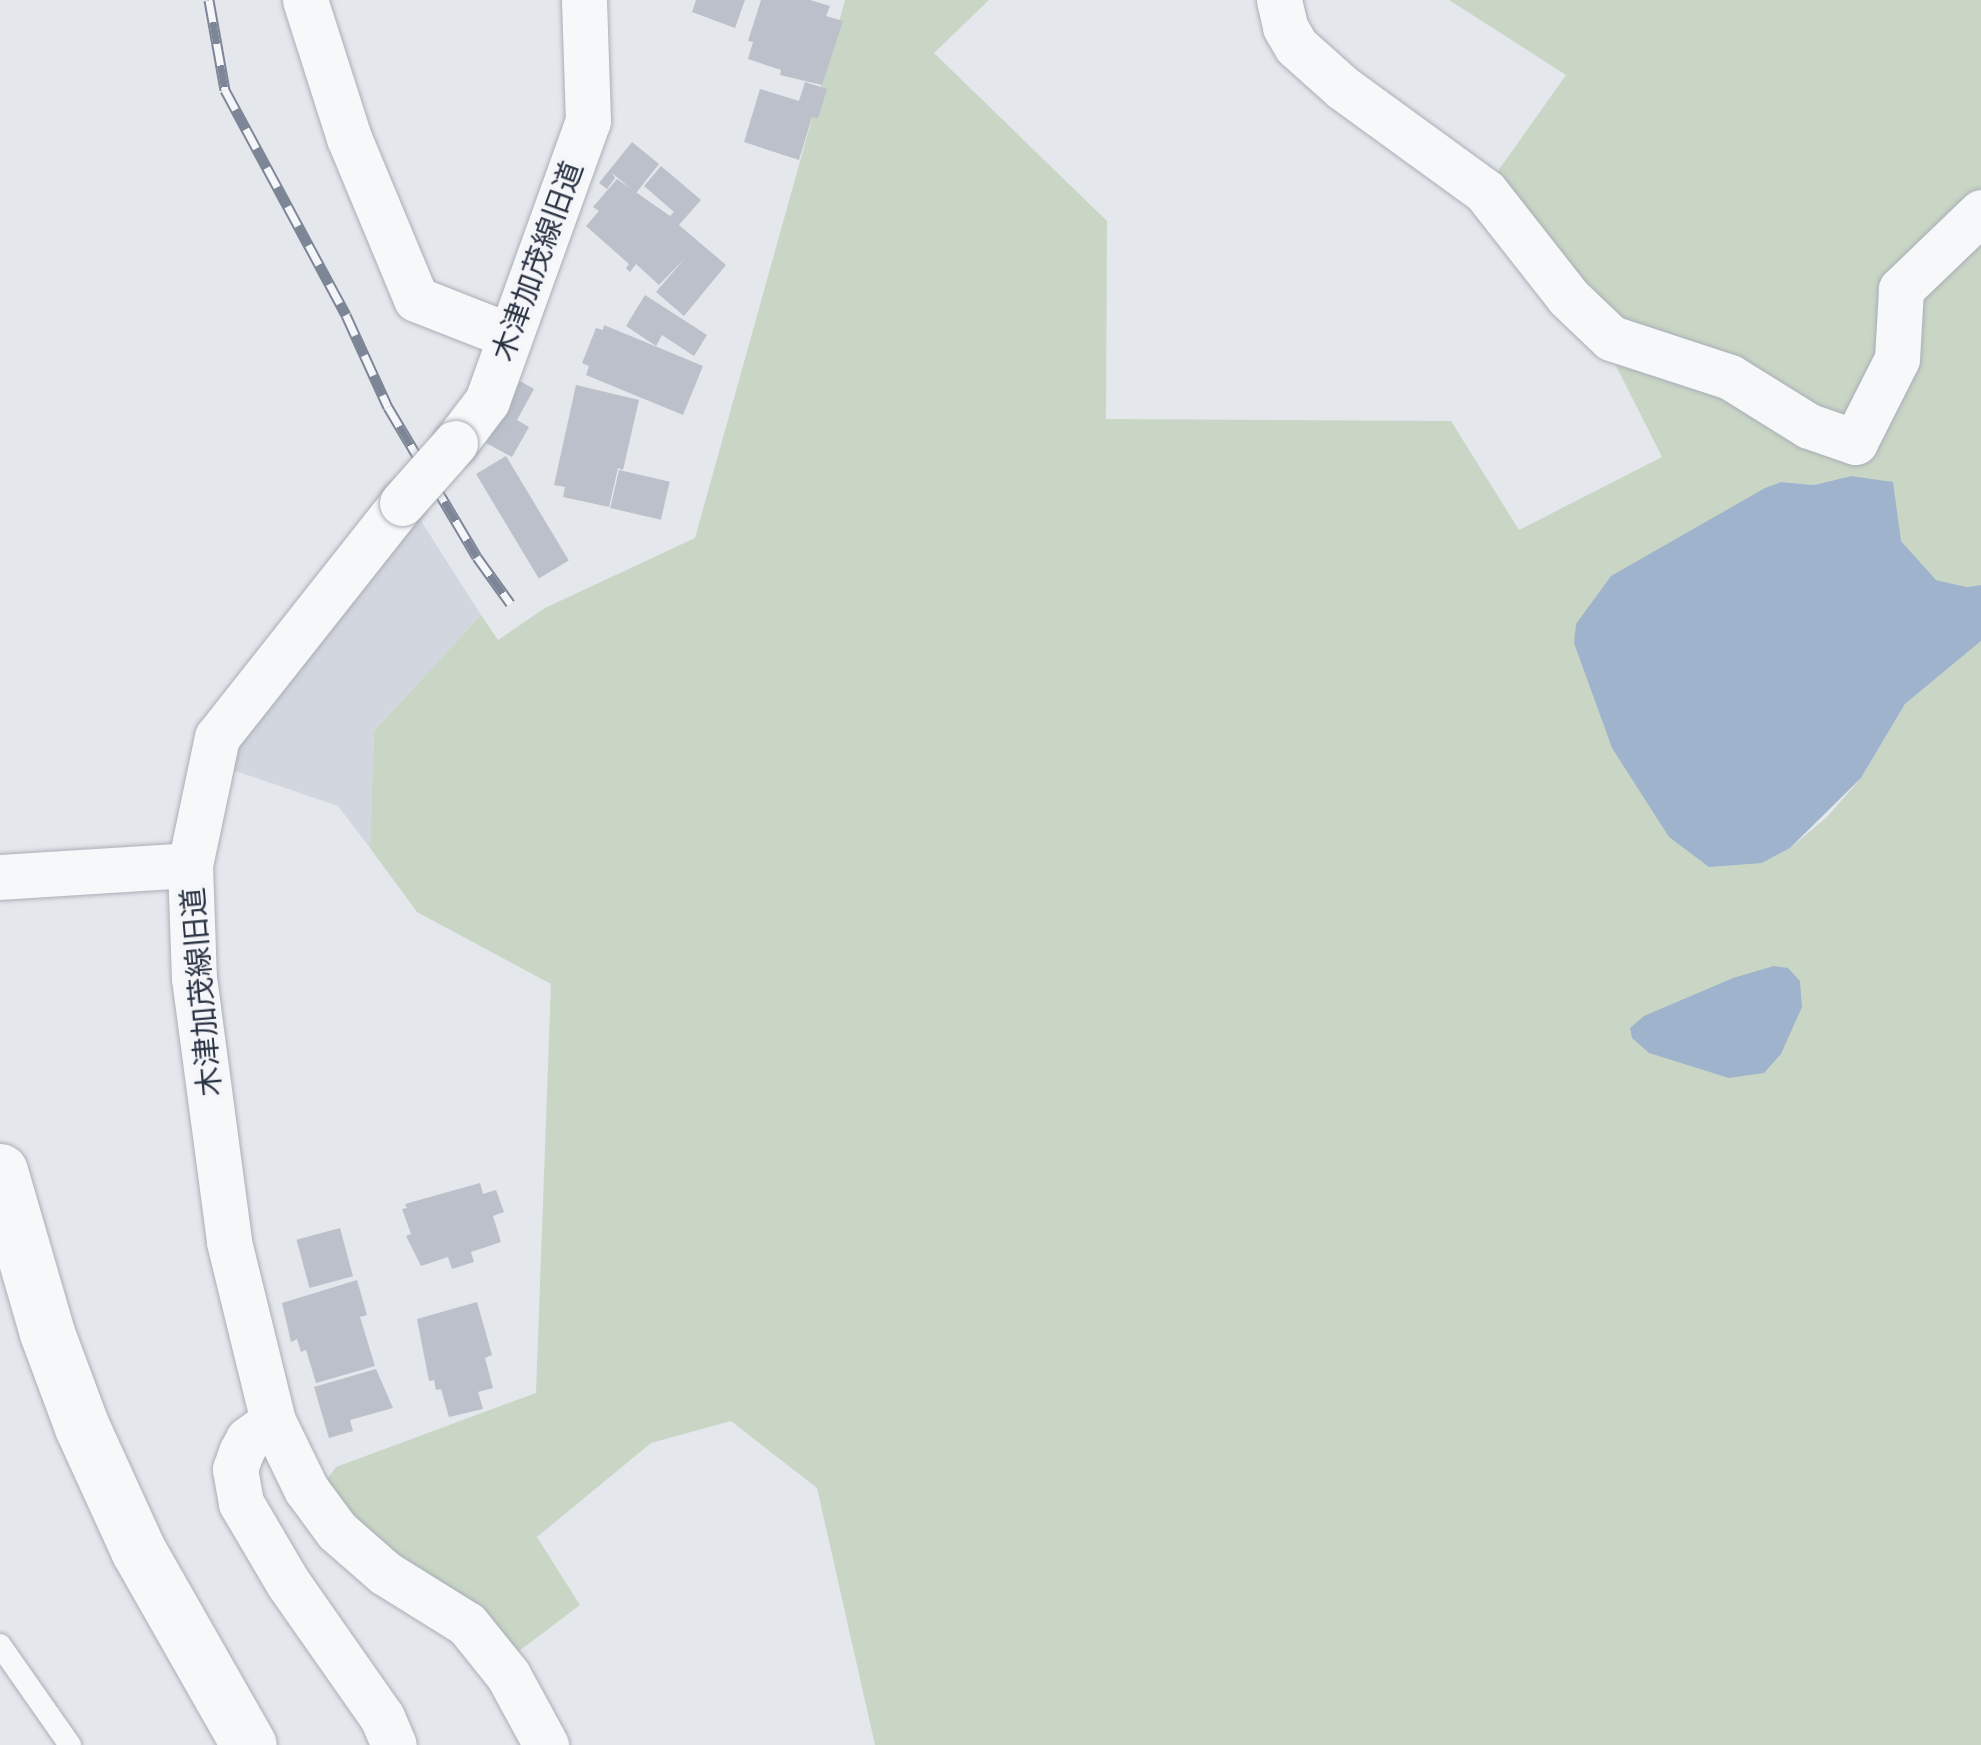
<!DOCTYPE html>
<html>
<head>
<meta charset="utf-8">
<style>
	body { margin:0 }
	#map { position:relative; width:1981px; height:1745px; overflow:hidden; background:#e4e7ec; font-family:Mulish,"Noto Sans JP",sans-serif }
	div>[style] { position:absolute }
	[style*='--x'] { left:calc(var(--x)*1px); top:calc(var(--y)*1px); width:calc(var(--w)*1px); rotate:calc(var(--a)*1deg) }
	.built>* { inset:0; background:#d2d6de }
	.green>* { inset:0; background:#c9d6c5 }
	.water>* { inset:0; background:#9fb4cc }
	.building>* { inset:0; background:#bbc0ca; transform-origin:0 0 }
	.roads { filter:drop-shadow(0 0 2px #a9aeb7) drop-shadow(0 0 2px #a9aeb7) }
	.service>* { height:22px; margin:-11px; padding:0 11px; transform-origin:11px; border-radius:11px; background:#f7f8fa }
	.minor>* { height:45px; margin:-22.5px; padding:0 22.5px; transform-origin:22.5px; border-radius:22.5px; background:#f7f8fa }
	.tertiary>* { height:55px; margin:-27.5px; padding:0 27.5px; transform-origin:27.5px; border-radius:27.5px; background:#f7f8fa }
	.rail>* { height:11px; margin-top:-5.5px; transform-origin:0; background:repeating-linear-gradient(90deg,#f4f6f9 0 22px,#7d8696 0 44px); box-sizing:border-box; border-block:2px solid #7d8696 }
	.bridges { filter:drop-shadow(0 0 2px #a9aeb7) drop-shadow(0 0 2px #a9aeb7) }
	.minor-bridge>* { height:45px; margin:-22.5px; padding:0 22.5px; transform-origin:22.5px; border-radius:22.5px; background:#f7f8fa }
	span { translate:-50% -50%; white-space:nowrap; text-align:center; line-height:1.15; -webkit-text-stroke:8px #f4f6f9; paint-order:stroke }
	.street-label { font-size:30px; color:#2b3445 }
</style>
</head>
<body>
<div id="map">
	<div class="built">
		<div style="clip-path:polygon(416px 513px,481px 615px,374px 731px,370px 848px,338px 806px,227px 768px,234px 738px)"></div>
	</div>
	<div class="green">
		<div style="clip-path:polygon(845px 0,989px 0,934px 53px,1107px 221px,1106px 419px,1451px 421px,1519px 530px,1662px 457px,1605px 344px,1860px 454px,1908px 295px,1981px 225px,1981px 585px,1967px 587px,1936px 580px,1913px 560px,1851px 476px,1814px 485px,1781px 482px,1762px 863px,1790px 848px,1827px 817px,1861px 778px,1905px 704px,1981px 641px,1981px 1745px,875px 1745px,817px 1488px,731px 1421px,651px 1443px,537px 1537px,580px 1605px,511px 1657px,359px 1532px,325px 1482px,336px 1467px,536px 1393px,551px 984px,417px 912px,370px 848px,374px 731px,481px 615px,498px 640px,545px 608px,695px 538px)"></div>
		<div style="clip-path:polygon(1449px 0,1981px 0,1981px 203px,1895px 286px,1891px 355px,1848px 427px,1615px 332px,1488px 185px,1566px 75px)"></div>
	</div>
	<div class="water">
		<div style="clip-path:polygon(1851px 476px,1893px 482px,1901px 541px,1936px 580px,1967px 587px,1981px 585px,1981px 641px,1905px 704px,1861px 778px,1790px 848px,1762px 863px,1709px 867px,1669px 837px,1612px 748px,1574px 643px,1576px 624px,1611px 576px,1765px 488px,1781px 482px,1814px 485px)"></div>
		<div style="clip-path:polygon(1774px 966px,1788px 968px,1800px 981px,1802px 1007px,1781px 1054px,1764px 1073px,1729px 1078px,1649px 1053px,1632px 1038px,1630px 1028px,1644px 1016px,1733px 978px)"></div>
	</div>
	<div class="building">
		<div style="clip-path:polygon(696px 0,745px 0,735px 28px,692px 12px)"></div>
		<div style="clip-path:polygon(761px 0,810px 0,830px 6px,826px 16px,843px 21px,822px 85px,780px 75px,781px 70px,748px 59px,753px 42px,748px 41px)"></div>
		<div style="clip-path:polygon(805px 82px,827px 89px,818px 118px,812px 117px,799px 160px,744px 142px,760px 89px,799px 101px)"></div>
		<div style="clip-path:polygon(632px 142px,659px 164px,636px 193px,612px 173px,615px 178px,607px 189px,599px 183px)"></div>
		<div style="clip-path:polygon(661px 166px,701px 200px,679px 225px,726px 265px,684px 316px,656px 292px,685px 258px,659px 285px,636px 264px,630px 272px,626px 268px,629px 264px,586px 226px,599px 211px,593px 207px,617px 179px,670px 216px,674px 212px,644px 186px)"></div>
		<div style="clip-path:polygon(645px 295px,707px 335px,694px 356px,662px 335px,656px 346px,626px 326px)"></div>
		<div style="clip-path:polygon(604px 325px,703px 366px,683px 415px,586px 375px,589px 366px,582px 363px,596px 328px,603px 330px)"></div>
		<div style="clip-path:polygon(520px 381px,534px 389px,517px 420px,529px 427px,512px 457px,486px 443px)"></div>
		<div style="clip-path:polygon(576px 385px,639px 400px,623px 470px,618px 468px,609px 507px,563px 497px,565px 487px,554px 485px)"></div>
		<div style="left:506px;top:456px;width:122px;height:35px;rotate:59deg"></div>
		<div style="left:619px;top:470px;width:52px;height:39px;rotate:13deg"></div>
		<div style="clip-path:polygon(480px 1183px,483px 1194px,496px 1190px,504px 1212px,493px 1216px,501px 1242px,471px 1252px,474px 1262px,452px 1269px,448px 1257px,421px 1266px,406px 1236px,411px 1234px,402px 1209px,407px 1208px,405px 1204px)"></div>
		<div style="left:340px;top:1228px;width:50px;height:45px;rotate:75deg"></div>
		<div style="clip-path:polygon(357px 1280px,367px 1315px,360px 1317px,375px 1366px,316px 1383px,306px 1350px,301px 1352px,297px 1339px,291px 1342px,282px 1303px)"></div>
		<div style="clip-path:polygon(477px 1302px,492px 1355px,485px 1358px,493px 1388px,478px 1392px,483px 1409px,449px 1417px,441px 1389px,436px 1390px,434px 1380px,429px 1381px,417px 1319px)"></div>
		<div style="clip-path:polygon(376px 1369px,393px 1408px,350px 1420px,353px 1431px,329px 1438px,314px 1387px)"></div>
	</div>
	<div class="roads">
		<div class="service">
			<div style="--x:0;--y:1645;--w:122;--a:55"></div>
		</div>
		<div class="minor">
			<div style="--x:305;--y:0;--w:145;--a:72.3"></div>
			<div style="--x:349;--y:138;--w:174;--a:67.4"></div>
			<div style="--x:416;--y:299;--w:99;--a:21.4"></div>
			<div style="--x:1279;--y:0;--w:28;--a:77"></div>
			<div style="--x:1285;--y:27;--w:22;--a:60"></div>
			<div style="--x:1296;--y:46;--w:63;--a:41.8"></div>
			<div style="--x:1343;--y:88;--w:175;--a:36"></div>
			<div style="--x:1485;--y:191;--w:135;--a:51.9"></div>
			<div style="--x:1568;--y:297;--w:59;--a:43.6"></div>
			<div style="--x:1611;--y:338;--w:125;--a:18.1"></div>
			<div style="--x:1730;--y:377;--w:93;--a:31.8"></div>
			<div style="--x:1809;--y:426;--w:49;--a:19.2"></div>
			<div style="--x:1855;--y:442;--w:93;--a:-63.2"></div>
			<div style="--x:1897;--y:359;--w:70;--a:-86.7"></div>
			<div style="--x:1901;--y:289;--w:111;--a:-43.9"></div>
			<div style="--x:455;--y:443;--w:53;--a:-52.7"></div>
			<div style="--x:487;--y:401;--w:298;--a:-70.2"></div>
			<div style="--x:588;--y:121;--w:121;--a:-91.9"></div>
			<div style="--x:402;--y:503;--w:298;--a:128.3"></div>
			<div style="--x:217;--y:737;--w:131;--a:101.9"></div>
			<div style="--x:190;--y:865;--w:113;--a:88"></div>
			<div style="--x:194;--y:978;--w:266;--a:82.4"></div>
			<div style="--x:229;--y:1242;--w:184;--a:76.2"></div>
			<div style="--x:273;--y:1421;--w:76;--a:64.1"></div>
			<div style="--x:306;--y:1489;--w:52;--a:53.6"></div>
			<div style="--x:337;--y:1531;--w:64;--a:41.2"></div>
			<div style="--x:385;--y:1573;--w:97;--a:31.9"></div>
			<div style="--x:467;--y:1624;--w:65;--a:51.2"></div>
			<div style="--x:508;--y:1675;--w:80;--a:61.5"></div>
			<div style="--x:0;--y:877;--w:190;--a:-3.6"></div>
			<div style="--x:273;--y:1421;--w:31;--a:144"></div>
			<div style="--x:248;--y:1439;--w:15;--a:118"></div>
			<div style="--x:241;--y:1452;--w:18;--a:109"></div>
			<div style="--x:235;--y:1469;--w:35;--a:80"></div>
			<div style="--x:241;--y:1503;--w:93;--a:59.6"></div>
			<div style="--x:288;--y:1583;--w:164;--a:55"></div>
			<div style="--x:382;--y:1717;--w:30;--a:67"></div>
		</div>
		<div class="tertiary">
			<div style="--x:0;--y:1171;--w:169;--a:73.8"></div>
			<div style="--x:47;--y:1333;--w:100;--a:69.6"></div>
			<div style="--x:82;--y:1427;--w:135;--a:65.5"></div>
			<div style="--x:138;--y:1550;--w:224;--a:60.4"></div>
		</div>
	</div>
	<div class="rail">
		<div style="--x:209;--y:0;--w:91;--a:79.9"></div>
		<div style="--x:225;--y:90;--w:255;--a:61.7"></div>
		<div style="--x:346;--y:315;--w:101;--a:65.5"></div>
		<div style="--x:388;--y:407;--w:174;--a:59.3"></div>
		<div style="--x:477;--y:557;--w:57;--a:54.3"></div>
	</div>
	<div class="bridges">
		<div class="minor-bridge">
			<div style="--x:402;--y:503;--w:80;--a:-48.5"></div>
		</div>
	</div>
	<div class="street-label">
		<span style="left:537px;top:261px;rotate:-70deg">木津加茂線旧道</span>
		<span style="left:201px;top:992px;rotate:-95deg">木津加茂線旧道</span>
	</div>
</div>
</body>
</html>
